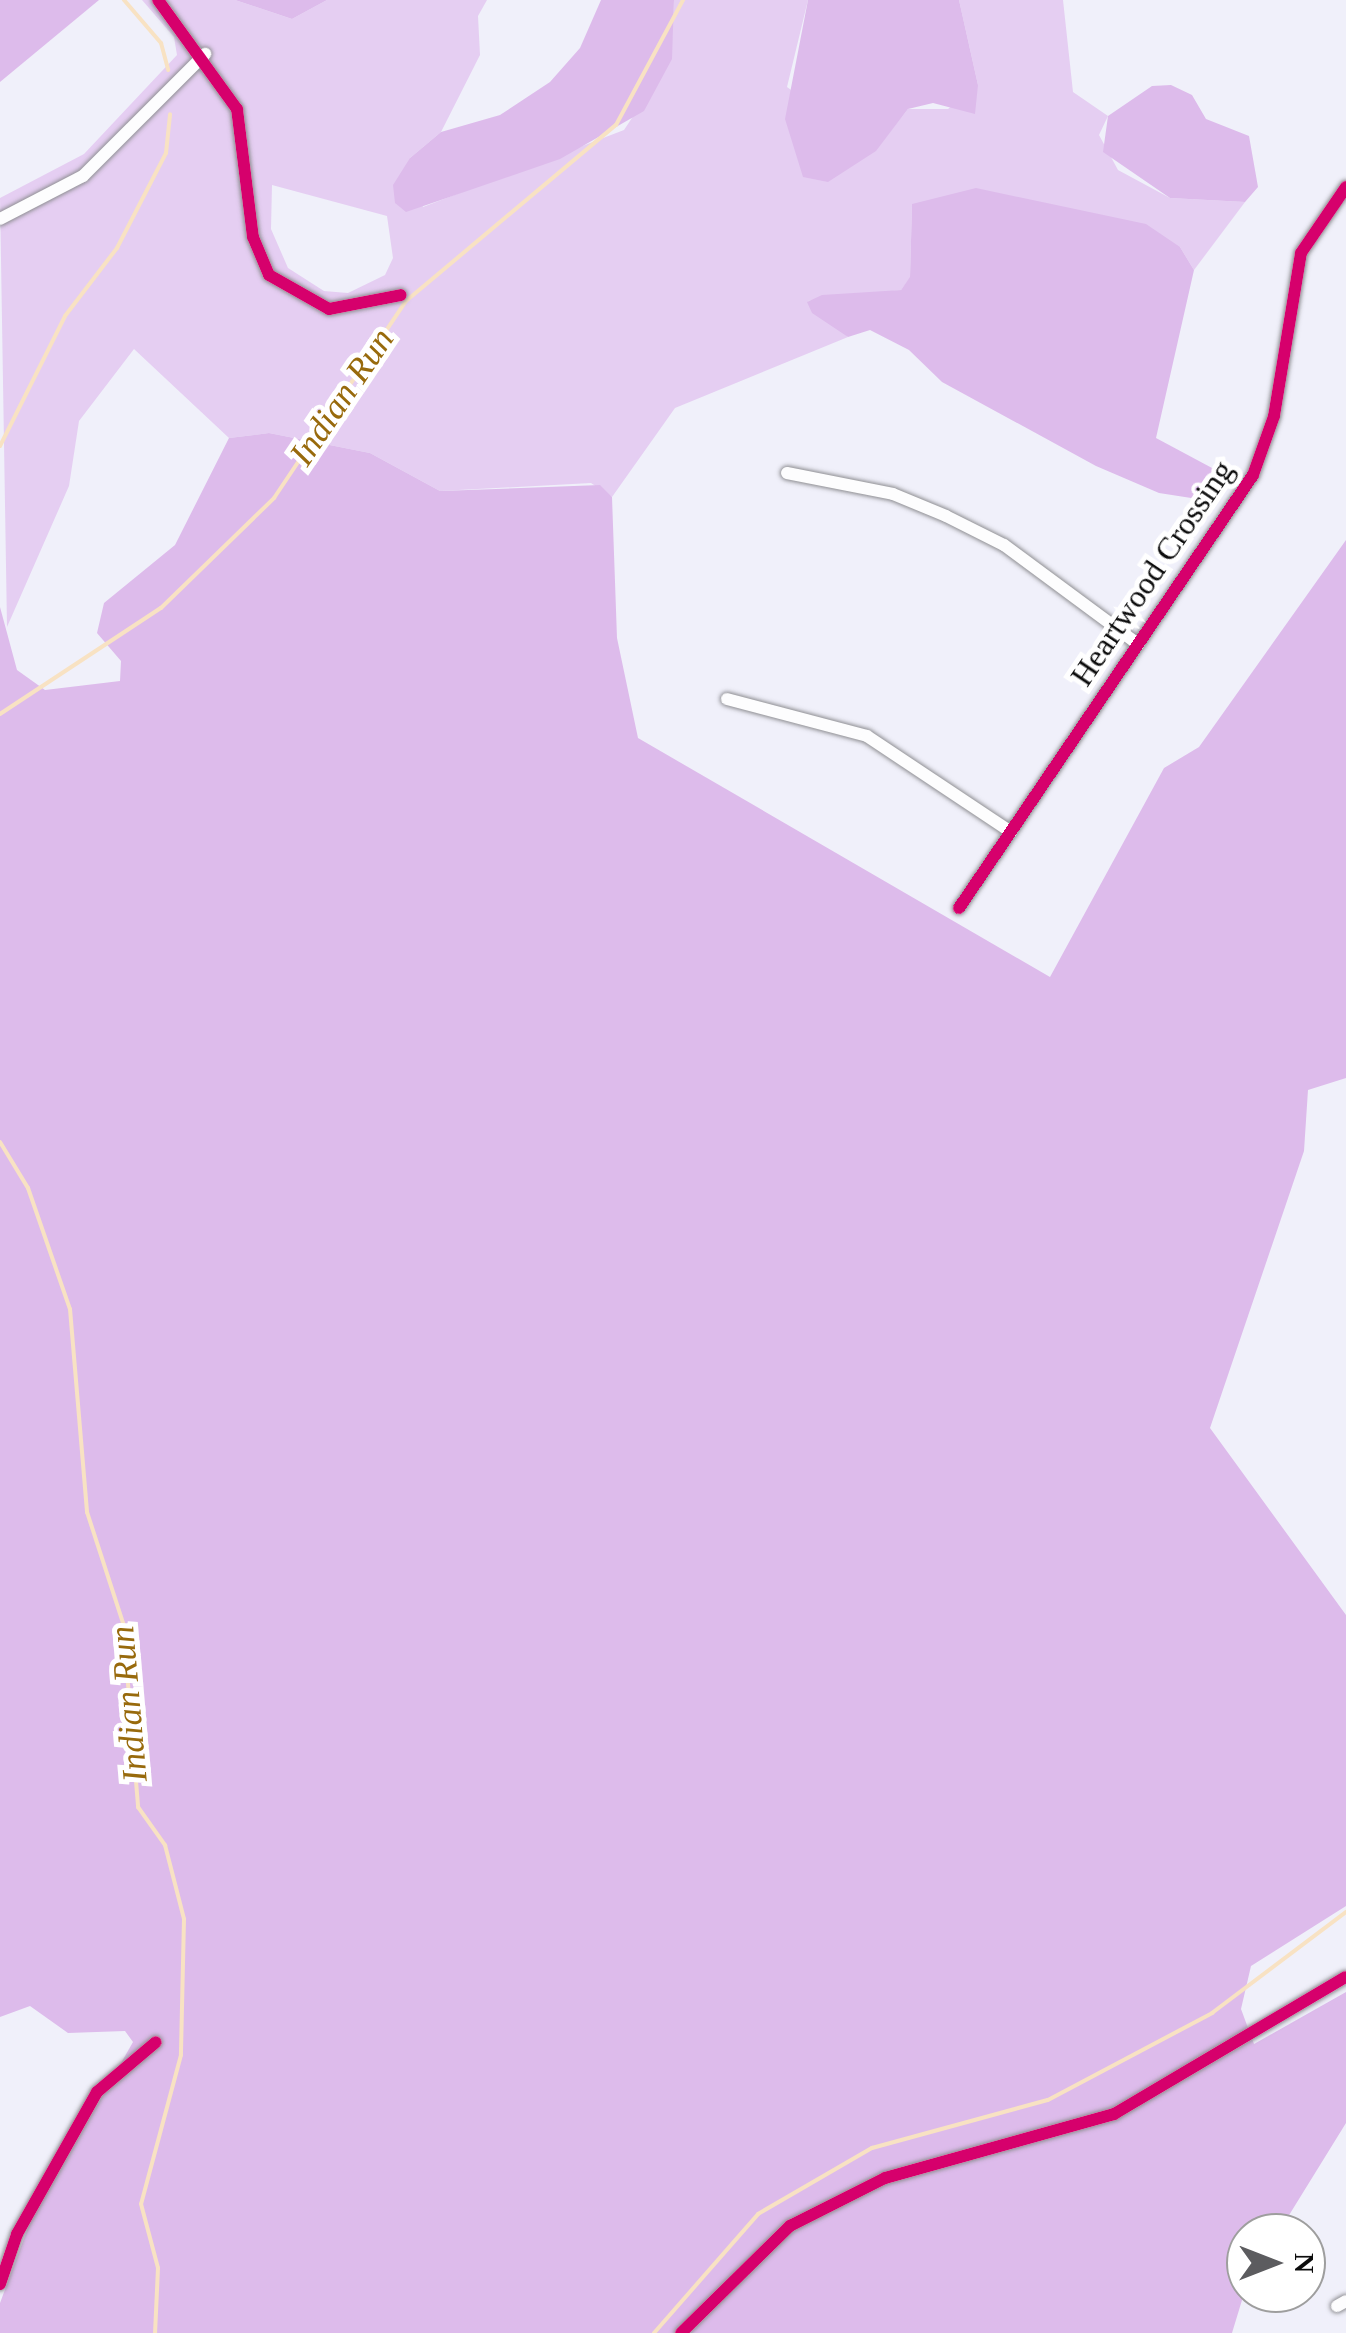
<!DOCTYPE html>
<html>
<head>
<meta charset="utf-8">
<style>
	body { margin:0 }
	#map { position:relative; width:1346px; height:2333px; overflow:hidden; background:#f0f0fa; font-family:Georgia,serif }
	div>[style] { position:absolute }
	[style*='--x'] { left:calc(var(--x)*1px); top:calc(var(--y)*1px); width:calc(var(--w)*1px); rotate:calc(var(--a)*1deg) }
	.green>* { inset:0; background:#e5cef2 }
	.forest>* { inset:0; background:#ddbbeb }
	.stream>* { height:4px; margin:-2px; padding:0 2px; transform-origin:2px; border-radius:2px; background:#f8e2c3 }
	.roads { filter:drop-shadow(0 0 2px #8f8f93) drop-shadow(0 0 2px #8f8f93) }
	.minor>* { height:12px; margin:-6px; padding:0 6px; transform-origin:6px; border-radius:6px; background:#fdfdfe }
	.cycleway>* { height:12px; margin:-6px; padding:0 6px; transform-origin:6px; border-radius:6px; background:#d6006c }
	span { translate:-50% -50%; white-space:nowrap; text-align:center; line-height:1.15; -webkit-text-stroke:10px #fff; paint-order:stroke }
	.street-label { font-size:32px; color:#0c0c0c }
	.water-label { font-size:35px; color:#986a0c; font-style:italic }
	.north { position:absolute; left:1226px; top:2213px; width:100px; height:100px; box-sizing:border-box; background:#fff; border:2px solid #9e9e9e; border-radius:50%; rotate:90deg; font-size:28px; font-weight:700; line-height:40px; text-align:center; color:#0c0c0c }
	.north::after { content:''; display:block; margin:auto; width:35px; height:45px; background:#5c5c5f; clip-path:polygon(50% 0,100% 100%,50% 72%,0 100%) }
</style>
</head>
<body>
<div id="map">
	<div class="green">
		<div style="clip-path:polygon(evenodd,142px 0,235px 0,292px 19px,327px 0,487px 0,478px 16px,480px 55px,441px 132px,410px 158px,423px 207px,624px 130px,671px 59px,674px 0,808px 0,787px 87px,875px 151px,908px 109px,948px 109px,978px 85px,959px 0,1063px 0,1073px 92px,1108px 116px,1099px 135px,1118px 170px,1170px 198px,1245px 202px,1194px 270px,1180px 247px,912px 204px,910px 278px,901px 290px,808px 301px,848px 337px,675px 408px,612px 497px,591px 483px,440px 491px,370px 453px,269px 433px,229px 438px,134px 349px,79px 421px,69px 486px,7px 627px,0 198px,84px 154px,177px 55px,174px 37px,142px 0,272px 185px,387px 216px,393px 258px,385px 275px,348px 293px,324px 291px,288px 268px,271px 229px,272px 185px)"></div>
	</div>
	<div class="forest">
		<div style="clip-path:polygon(0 0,99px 0,0 82px)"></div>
		<div style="clip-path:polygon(235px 0,327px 0,292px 19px)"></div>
		<div style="clip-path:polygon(601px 0,674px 0,672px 59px,644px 111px,560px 159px,406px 212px,395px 203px,393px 185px,410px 158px,441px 132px,500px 115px,550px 82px,580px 48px)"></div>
		<div style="clip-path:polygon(808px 0,959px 0,978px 85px,975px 114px,933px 103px,908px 109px,876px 151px,828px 182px,803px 177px,785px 119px)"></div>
		<div style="clip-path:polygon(1171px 85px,1192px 95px,1206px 119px,1249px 136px,1258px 187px,1245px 202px,1170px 198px,1103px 152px,1108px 116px,1152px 86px)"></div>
		<div style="clip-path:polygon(976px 188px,1146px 224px,1180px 247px,1194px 270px,1156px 438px,1227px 476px,1217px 502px,1159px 493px,1096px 466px,942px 382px,909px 350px,870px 330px,848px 337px,812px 313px,807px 302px,822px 295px,901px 290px,910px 277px,912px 204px)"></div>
		<div style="clip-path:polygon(269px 433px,370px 453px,440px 491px,600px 485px,612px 497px,617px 638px,638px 738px,1050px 977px,1164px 768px,1199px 747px,1346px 540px,1346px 1078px,1308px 1090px,1304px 1151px,1210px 1428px,1346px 1615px,1346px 1906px,1251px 1966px,1241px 2009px,1254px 2044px,1346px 1992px,1346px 2123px,1278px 2233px,1246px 2233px,1246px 2287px,1232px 2333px,0 2333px,0 2303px,29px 2225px,133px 2042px,125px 2031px,68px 2033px,30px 2006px,0 2017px,0 607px,17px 670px,45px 690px,120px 681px,121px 661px,97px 633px,104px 603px,175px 545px,229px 438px)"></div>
	</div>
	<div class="stream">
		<div style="--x:124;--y:0;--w:57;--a:49.3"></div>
		<div style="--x:161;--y:43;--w:28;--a:75"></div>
		<div style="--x:0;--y:446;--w:145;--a:-63.4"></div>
		<div style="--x:65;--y:316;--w:86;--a:-52.6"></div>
		<div style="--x:117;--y:248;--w:107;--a:-62.7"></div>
		<div style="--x:166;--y:153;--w:39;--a:-84"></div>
		<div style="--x:0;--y:714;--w:193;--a:-33.4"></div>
		<div style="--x:161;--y:608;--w:158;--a:-44.2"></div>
		<div style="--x:274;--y:498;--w:237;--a:-56.2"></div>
		<div style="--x:406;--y:301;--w:274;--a:-40"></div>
		<div style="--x:616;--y:125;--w:142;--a:-61.8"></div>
		<div style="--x:0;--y:1142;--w:54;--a:58.7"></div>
		<div style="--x:28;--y:1188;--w:128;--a:70.9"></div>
		<div style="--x:70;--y:1309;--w:204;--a:85.2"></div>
		<div style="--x:87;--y:1512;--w:117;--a:72"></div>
		<div style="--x:123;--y:1623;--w:185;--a:85.3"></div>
		<div style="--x:138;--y:1807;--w:47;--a:54.6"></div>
		<div style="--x:165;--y:1845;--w:76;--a:75.6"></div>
		<div style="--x:184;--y:1919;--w:136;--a:91.3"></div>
		<div style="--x:181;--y:2055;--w:154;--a:105"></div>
		<div style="--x:141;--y:2204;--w:66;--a:75.1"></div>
		<div style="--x:158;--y:2268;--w:65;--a:92.6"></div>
		<div style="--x:654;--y:2333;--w:158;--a:-48.8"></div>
		<div style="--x:758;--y:2214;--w:132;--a:-30.1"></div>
		<div style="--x:872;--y:2148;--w:182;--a:-15.3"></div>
		<div style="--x:1048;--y:2100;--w:186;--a:-27.9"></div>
		<div style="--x:1212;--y:2013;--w:168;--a:-37"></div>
	</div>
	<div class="roads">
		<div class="minor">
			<div style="--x:158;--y:0;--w:135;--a:54.1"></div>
			<div style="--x:237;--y:109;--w:129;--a:82.9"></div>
			<div style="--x:253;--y:237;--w:41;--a:67.2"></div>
			<div style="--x:269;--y:275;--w:69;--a:29.5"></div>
			<div style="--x:329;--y:309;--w:73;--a:-11"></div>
			<div style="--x:0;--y:219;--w:93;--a:-27.4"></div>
			<div style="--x:83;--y:176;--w:173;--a:-45"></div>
			<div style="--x:787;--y:473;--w:108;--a:11.2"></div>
			<div style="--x:893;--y:494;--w:57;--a:22.5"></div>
			<div style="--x:946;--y:516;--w:65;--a:26.6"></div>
			<div style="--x:1004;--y:545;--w:167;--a:36.5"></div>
			<div style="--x:727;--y:699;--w:145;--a:14.8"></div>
			<div style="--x:867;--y:736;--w:173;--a:33.7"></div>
			<div style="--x:959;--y:908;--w:523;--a:-55.82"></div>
			<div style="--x:1253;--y:475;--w:63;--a:-70.4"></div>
			<div style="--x:1274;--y:416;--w:165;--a:-80.6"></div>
			<div style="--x:1301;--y:253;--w:80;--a:-55.7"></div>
			<div style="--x:0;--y:2284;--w:53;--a:-71.2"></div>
			<div style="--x:17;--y:2234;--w:163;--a:-60.6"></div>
			<div style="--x:97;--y:2092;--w:77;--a:-40.3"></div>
			<div style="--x:1337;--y:2306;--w:10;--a:-29"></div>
			<div style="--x:681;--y:2333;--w:153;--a:-44.5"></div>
			<div style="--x:790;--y:2226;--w:106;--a:-26.8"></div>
			<div style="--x:885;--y:2178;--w:238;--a:-15.6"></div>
			<div style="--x:1114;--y:2114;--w:269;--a:-30.6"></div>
		</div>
	</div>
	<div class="cycleway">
		<div style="--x:158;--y:0;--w:135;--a:54.1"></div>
		<div style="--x:237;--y:109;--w:129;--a:82.9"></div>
		<div style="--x:253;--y:237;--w:41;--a:67.2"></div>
		<div style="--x:269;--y:275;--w:69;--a:29.5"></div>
		<div style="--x:329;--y:309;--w:73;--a:-11"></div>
		<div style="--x:959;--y:908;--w:523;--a:-55.82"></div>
		<div style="--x:1253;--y:475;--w:63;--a:-70.4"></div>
		<div style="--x:1274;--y:416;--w:165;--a:-80.6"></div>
		<div style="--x:1301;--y:253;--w:80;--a:-55.7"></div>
		<div style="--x:0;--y:2284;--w:53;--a:-71.2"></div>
		<div style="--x:17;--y:2234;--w:163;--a:-60.6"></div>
		<div style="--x:97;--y:2092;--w:77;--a:-40.3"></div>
		<div style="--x:681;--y:2333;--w:153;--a:-44.5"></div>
		<div style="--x:790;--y:2226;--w:106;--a:-26.8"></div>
		<div style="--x:885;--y:2178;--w:238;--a:-15.6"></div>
		<div style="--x:1114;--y:2114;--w:269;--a:-30.6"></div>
	</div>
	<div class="street-label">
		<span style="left:1152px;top:573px;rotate:-56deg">Heartwood Crossing</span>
	</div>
	<div class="water-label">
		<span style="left:342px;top:397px;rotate:-56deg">Indian Run</span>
		<span style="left:129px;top:1704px;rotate:-95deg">Indian Run</span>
	</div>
	<div class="north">N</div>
</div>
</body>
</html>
